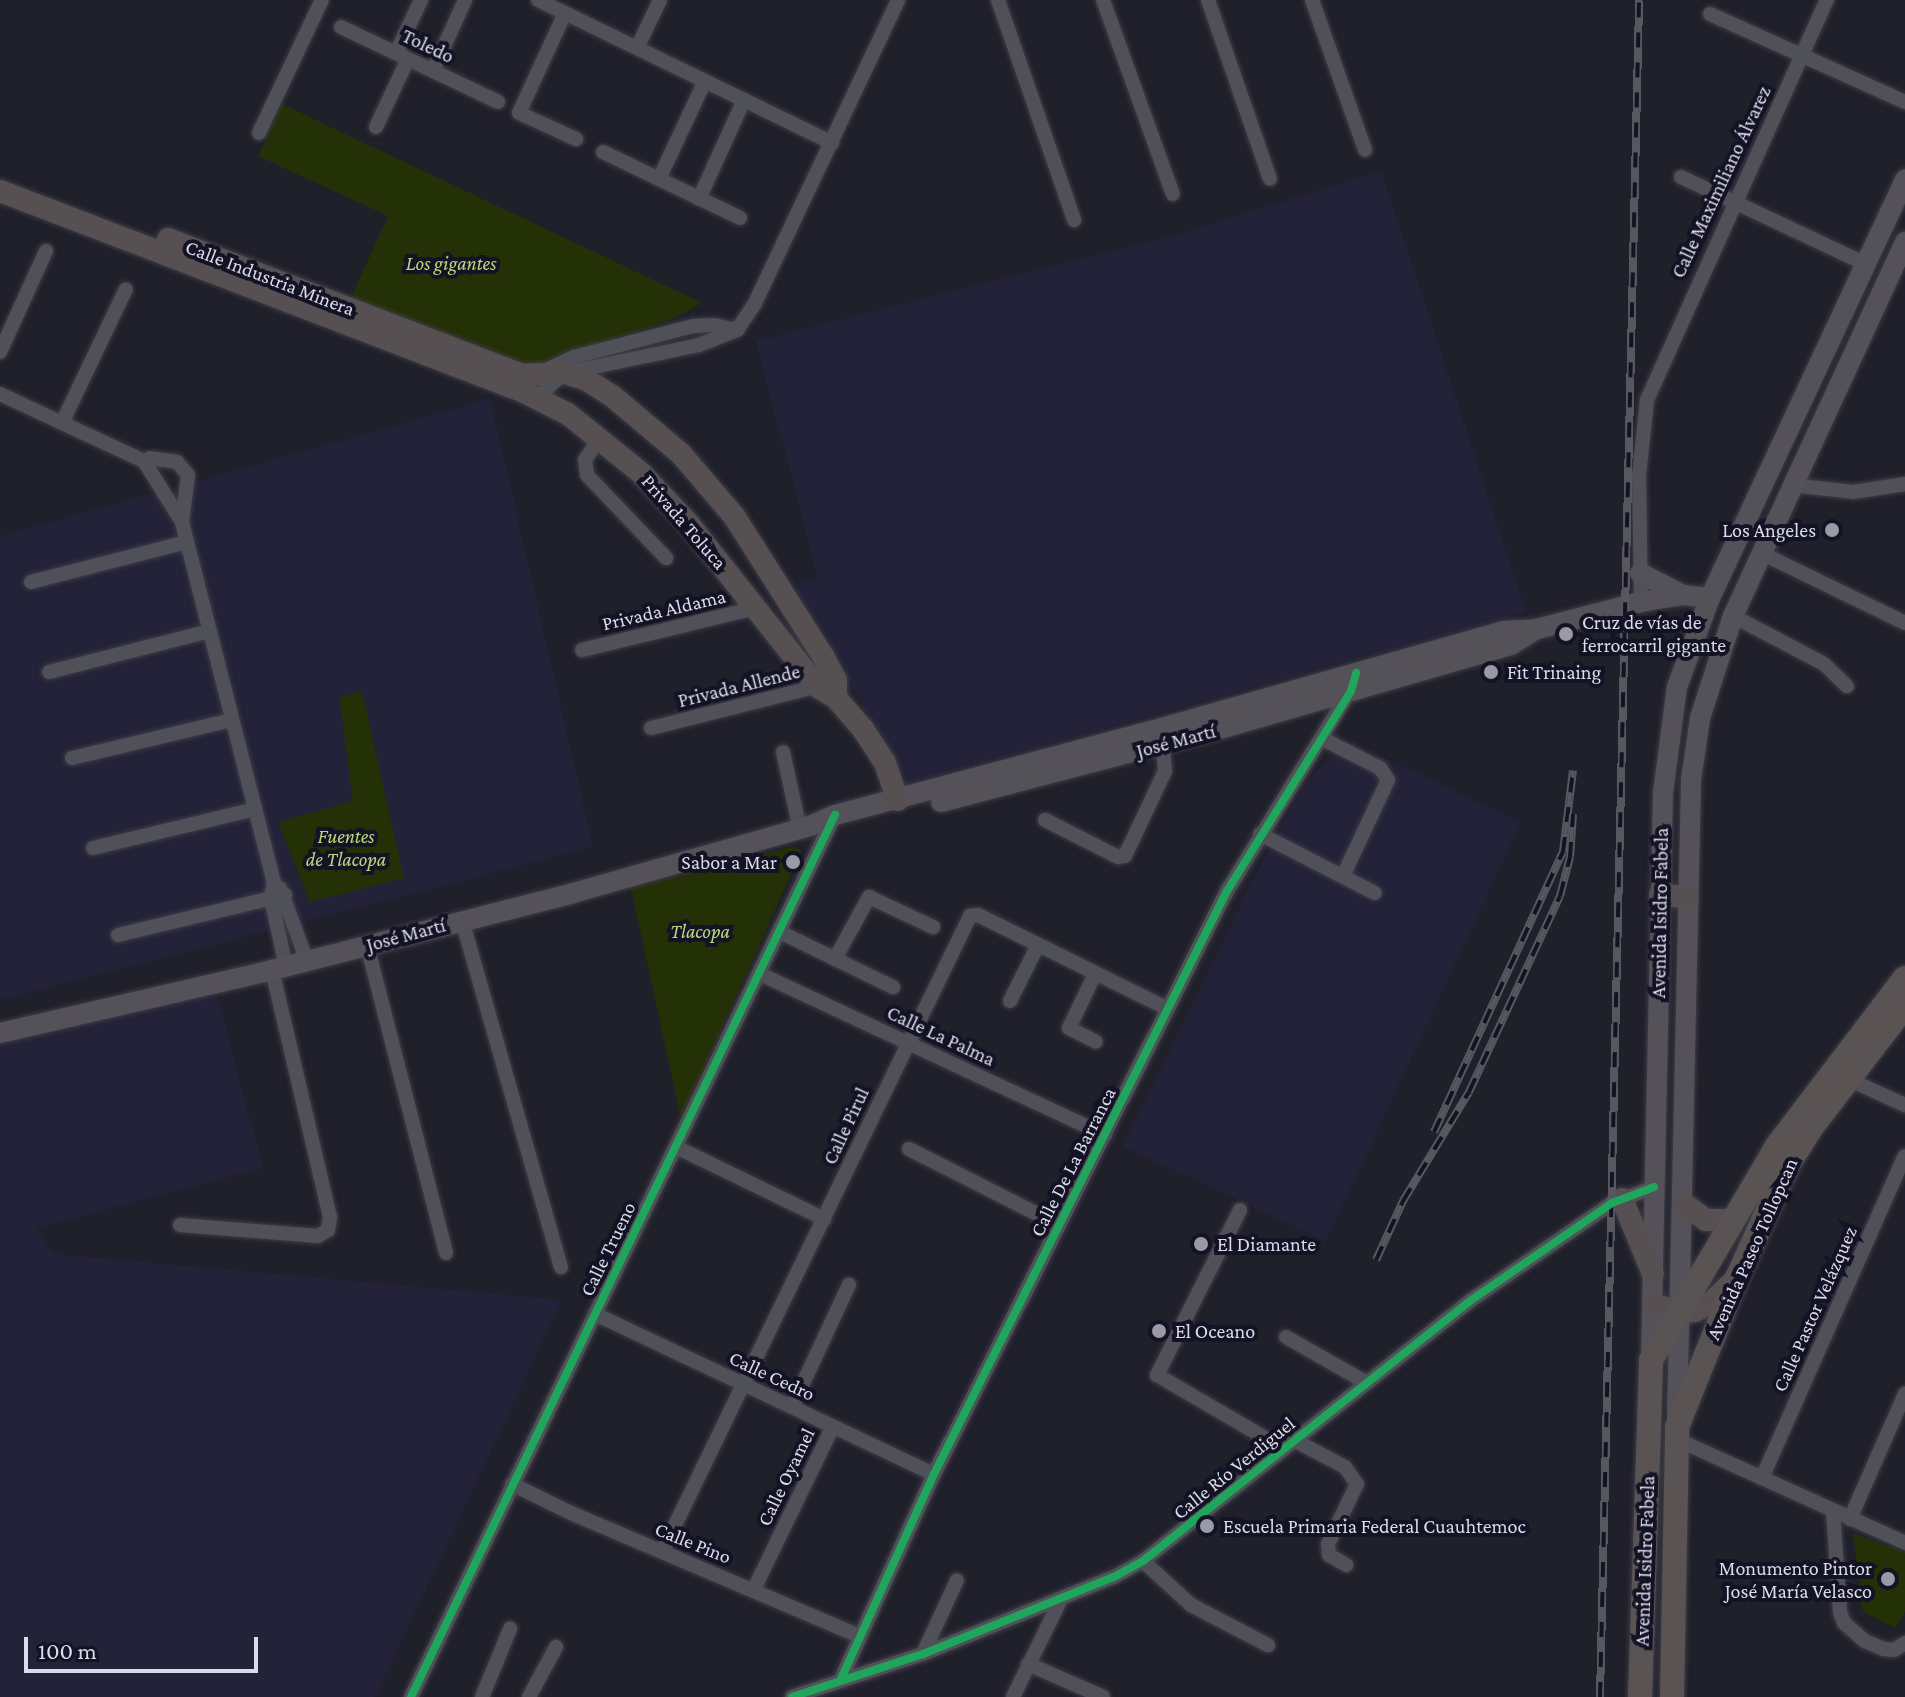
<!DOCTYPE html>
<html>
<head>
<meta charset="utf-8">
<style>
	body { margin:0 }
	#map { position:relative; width:1905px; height:1697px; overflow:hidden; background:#20202b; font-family:"Crimson Pro",serif }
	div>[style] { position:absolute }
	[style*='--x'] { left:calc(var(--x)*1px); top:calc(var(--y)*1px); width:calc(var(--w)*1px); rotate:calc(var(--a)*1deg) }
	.built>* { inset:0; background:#232239 }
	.green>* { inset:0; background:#243006 }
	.roads { filter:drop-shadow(0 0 2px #3d3c46) drop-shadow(0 0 2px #3d3c46) }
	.minor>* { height:14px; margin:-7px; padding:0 7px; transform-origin:7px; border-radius:7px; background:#505059 }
	.secondary>* { height:20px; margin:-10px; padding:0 10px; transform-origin:10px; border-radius:10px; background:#545158 }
	.primary>* { height:22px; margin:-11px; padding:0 11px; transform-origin:11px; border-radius:11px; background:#565053 }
	.trunk>* { height:24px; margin:-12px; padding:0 12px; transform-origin:12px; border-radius:12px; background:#5a5354 }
	.rail>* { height:8px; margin-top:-4px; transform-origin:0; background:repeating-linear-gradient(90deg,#131325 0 15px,#57575f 0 30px); box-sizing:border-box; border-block:2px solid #57575f }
	.cycleway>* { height:8px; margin:-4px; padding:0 4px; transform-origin:4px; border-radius:4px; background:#20a55d }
	.dots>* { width:22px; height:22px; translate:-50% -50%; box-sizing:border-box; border:4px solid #131325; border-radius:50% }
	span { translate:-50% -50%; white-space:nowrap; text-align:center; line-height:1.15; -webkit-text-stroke:8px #131325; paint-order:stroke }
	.street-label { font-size:20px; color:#dbdbe9 }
	.park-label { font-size:20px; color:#bad87a; font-style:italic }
	.poi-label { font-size:20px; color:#dbdbe9 }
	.right { translate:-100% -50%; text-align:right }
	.left { translate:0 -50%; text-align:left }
	.scale { position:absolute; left:24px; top:1637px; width:234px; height:36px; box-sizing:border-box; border:4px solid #dbdbe9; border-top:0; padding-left:10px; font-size:24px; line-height:28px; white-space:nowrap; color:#dbdbe9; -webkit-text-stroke:6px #131325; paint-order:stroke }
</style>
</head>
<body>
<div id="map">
	<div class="built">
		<div style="clip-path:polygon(1381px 171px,1526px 612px,908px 783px,793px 585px,818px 578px,756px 341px,1169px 237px)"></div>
		<div style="clip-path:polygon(490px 399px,593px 847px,0 1000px,0 536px)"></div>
		<div style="clip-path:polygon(1348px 741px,1521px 822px,1326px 1241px,1123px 1146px,1255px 876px,1306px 782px)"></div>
		<div style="clip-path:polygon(214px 985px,263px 1168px,36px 1228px,54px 1254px,562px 1300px,375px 1697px,0 1697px,0 1036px)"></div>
	</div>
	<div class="green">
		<div style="clip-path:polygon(282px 104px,702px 303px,668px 321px,523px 371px,350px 300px,388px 216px,258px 156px)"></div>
		<div style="clip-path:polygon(362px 691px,404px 878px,310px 902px,278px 822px,353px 801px,339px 697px)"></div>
		<div style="clip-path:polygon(791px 847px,802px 850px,681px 1119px,631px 888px)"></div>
		<div style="clip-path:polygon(1853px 1533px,1905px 1552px,1905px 1611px,1896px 1628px,1863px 1612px)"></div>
	</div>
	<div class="roads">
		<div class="minor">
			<div style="--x:538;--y:0;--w:327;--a:25.9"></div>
			<div style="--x:998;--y:0;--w:233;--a:70.9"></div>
			<div style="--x:1103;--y:0;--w:206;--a:70.2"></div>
			<div style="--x:1208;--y:0;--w:189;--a:70.9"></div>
			<div style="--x:1312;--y:0;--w:159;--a:70.5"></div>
			<div style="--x:565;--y:13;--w:110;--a:114.7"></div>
			<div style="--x:519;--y:113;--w:63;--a:24.5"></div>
			<div style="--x:1710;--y:14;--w:214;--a:24.3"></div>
			<div style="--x:341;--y:27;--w:174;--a:25.5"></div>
			<div style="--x:637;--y:48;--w:53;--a:-64.4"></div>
			<div style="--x:396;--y:53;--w:59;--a:-64.7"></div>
			<div style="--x:433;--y:71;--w:78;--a:-65.7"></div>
			<div style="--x:376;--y:127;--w:75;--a:-64.8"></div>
			<div style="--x:259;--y:133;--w:147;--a:-64.7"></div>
			<div style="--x:603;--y:152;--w:152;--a:25.7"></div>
			<div style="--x:1681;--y:177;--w:204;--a:25.2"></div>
			<div style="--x:659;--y:179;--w:108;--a:-64.9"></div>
			<div style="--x:699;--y:199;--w:109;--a:-65.6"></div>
			<div style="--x:0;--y:352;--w:111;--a:-65.5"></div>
			<div style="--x:548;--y:369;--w:29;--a:-25"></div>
			<div style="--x:574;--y:357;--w:123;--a:-14.6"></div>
			<div style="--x:693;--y:326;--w:21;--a:-3"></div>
			<div style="--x:714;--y:325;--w:24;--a:12"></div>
			<div style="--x:0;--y:394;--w:159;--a:25"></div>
			<div style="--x:537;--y:397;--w:37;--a:-41"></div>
			<div style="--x:565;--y:373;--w:137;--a:-11.8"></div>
			<div style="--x:699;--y:345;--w:41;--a:-21.5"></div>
			<div style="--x:737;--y:330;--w:32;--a:-56"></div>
			<div style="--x:755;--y:303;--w:335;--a:-64.7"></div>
			<div style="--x:62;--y:423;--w:148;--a:-64.5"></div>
			<div style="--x:600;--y:437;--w:27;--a:123"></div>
			<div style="--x:585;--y:460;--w:15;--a:82"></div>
			<div style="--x:587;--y:475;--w:115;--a:46.4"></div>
			<div style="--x:1791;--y:485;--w:62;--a:6.4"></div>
			<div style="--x:1853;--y:492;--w:53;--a:-8.7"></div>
			<div style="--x:182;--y:522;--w:47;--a:-82.7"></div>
			<div style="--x:188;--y:475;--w:17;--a:-130"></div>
			<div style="--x:177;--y:462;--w:27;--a:-172"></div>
			<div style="--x:150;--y:458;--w:7;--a:153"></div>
			<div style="--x:144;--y:461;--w:72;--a:58.1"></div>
			<div style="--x:182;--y:522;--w:372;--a:75.7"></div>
			<div style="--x:274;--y:882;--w:16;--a:101"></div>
			<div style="--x:271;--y:898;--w:71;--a:77.7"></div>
			<div style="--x:1761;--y:553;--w:160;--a:25.9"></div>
			<div style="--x:31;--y:582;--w:161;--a:-14.4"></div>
			<div style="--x:1641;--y:602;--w:126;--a:-90.9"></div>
			<div style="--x:1639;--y:476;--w:76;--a:-84"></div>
			<div style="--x:1647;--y:400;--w:439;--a:-65.8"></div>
			<div style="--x:1733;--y:616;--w:103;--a:27.8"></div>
			<div style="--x:1824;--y:664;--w:32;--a:44"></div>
			<div style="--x:582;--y:650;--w:179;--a:-13.6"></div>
			<div style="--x:49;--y:672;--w:166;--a:-14.3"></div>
			<div style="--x:651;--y:728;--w:176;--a:-14.1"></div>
			<div style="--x:1321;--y:738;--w:66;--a:27"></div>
			<div style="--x:1380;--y:768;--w:14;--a:56"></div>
			<div style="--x:1388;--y:780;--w:106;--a:115.1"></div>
			<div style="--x:783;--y:752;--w:79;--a:77.6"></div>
			<div style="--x:72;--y:758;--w:164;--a:-13.4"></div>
			<div style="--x:1045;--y:820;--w:82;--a:26.9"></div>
			<div style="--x:1118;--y:857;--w:7;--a:-8"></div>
			<div style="--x:1125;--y:856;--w:94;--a:-64.8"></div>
			<div style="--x:1165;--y:771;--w:36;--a:-95"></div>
			<div style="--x:1260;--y:834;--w:129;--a:27.2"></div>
			<div style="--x:93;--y:848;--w:167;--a:-13.5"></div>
			<div style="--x:280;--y:888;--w:78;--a:69.7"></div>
			<div style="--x:462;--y:920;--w:361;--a:74.1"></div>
			<div style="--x:780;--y:932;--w:126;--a:26"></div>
			<div style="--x:118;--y:935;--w:172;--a:-13.5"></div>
			<div style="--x:367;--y:945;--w:318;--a:75.6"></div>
			<div style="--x:835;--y:959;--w:71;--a:-61.3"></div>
			<div style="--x:869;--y:897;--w:71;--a:25.1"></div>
			<div style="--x:760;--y:974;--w:381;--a:25"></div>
			<div style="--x:1095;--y:974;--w:60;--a:115.7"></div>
			<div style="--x:1069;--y:1028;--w:30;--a:27"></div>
			<div style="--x:1010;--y:1001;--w:63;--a:-63.4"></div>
			<div style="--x:1848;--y:1079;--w:63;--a:24.5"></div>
			<div style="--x:676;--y:1147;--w:165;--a:25.9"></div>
			<div style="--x:909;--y:1149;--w:168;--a:26.9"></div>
			<div style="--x:1240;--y:1210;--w:185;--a:116.7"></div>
			<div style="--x:1157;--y:1375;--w:147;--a:30.2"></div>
			<div style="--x:180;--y:1225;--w:138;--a:4.6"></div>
			<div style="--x:318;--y:1236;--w:12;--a:-31"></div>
			<div style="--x:328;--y:1230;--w:13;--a:-81"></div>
			<div style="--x:330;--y:1217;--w:254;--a:-103.2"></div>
			<div style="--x:595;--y:1314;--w:375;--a:25.3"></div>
			<div style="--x:1286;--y:1337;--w:93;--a:29.6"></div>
			<div style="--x:792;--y:1407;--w:135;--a:-65"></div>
			<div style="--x:1676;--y:1439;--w:252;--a:24.4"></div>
			<div style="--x:1294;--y:1440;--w:58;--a:27.9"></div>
			<div style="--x:1345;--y:1467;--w:21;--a:55"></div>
			<div style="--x:1357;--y:1484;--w:67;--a:115.8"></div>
			<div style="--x:1328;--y:1544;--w:11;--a:85"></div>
			<div style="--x:1329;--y:1555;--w:20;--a:30"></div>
			<div style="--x:1762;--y:1478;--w:352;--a:-66.1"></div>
			<div style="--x:512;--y:1484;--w:66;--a:26.2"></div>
			<div style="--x:571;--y:1513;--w:314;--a:23.1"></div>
			<div style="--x:1833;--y:1511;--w:101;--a:86"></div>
			<div style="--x:1840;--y:1612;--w:12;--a:70"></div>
			<div style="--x:1844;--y:1623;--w:28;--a:41"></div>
			<div style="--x:1865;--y:1641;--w:21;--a:23"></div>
			<div style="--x:1884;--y:1649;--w:10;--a:6"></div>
			<div style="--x:1894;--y:1650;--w:13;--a:-32"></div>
			<div style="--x:1850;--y:1519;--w:137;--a:-66.3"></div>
			<div style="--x:662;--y:1552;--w:707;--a:-64.16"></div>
			<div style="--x:970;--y:916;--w:8;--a:-7"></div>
			<div style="--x:978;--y:915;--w:212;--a:26.3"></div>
			<div style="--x:1143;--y:1561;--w:65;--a:42.5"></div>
			<div style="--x:1191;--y:1605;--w:87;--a:27.5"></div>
			<div style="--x:754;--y:1589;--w:181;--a:-64.1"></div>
			<div style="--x:923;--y:1654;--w:81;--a:-65.3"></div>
			<div style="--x:1028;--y:1664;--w:82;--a:23.7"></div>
			<div style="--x:841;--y:1679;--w:225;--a:-65.6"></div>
			<div style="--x:934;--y:1474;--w:652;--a:-63.32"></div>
			<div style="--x:1227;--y:891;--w:238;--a:-58.4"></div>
			<div style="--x:411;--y:1697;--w:979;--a:-64.33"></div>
			<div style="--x:482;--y:1697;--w:74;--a:-67.6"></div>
			<div style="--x:529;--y:1697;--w:57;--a:-61.6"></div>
			<div style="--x:792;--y:1697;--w:138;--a:-18.2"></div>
			<div style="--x:923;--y:1654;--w:206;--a:-22"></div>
			<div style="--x:1114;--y:1577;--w:33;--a:-29"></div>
			<div style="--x:1143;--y:1561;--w:418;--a:-38.5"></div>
			<div style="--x:1470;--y:1301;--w:173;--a:-34.6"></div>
			<div style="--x:1612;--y:1203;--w:45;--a:-20.9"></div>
			<div style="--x:1013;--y:1697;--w:109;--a:-63.9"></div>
		</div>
		<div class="secondary">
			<div style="--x:1640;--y:573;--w:48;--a:27.1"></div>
			<div style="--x:941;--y:802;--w:296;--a:-14.7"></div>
			<div style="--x:1227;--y:727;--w:296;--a:-16.1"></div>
			<div style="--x:1511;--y:645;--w:31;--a:-32"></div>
			<div style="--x:0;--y:1033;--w:279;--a:-13"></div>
			<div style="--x:272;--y:970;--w:311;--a:-14.3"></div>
			<div style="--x:573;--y:893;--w:246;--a:-15.8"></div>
			<div style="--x:810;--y:826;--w:27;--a:-24"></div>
			<div style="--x:835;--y:815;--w:337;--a:-14.9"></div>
			<div style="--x:1161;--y:728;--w:355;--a:-15.8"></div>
			<div style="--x:1503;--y:631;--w:34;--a:-3"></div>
			<div style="--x:1537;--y:629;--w:107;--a:-14.6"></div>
			<div style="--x:1641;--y:602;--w:43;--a:-9.5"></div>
			<div style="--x:1683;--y:595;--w:27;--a:6"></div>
			<div style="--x:1651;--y:1360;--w:567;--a:-88.79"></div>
			<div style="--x:1663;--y:793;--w:107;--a:-82.5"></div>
			<div style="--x:1677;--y:687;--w:95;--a:-69.7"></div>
			<div style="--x:1710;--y:598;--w:462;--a:-65"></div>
			<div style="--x:1677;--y:1418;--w:638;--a:-88.74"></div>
			<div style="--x:1691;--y:780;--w:63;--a:-81.7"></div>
			<div style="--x:1700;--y:718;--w:107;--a:-72.1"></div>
			<div style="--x:1733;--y:616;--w:412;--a:-65.3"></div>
		</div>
		<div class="primary">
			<div style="--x:0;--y:191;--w:559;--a:20.96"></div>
			<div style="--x:522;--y:391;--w:51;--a:26.6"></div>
			<div style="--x:568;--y:414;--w:94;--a:38.9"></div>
			<div style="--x:641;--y:473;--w:69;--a:46.8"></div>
			<div style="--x:688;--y:523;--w:209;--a:51.6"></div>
			<div style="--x:818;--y:687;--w:21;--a:31"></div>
			<div style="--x:836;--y:698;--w:41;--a:48.9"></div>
			<div style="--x:863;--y:729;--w:40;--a:57.1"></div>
			<div style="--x:885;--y:763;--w:39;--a:71"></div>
			<div style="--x:168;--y:239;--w:379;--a:21"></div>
			<div style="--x:522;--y:375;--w:43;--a:-2.7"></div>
			<div style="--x:565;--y:373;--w:21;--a:17"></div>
			<div style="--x:585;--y:379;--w:31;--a:32"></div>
			<div style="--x:611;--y:395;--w:92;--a:40.1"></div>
			<div style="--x:681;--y:454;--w:82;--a:49.5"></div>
			<div style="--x:734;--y:516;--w:166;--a:57.6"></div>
			<div style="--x:823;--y:656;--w:27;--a:62"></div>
			<div style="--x:836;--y:680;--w:18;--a:90"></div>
			<div style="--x:1660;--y:895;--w:27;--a:4"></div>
			<div style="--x:1622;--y:1199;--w:81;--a:67.5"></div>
			<div style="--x:1684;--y:1204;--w:27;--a:36"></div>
			<div style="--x:1706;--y:1220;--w:28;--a:0"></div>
			<div style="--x:1653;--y:1304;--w:28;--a:18"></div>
			<div style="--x:1680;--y:1313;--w:15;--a:-8"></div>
			<div style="--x:1695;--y:1311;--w:19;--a:-28"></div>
			<div style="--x:1712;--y:1302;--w:32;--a:-44"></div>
		</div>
		<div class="trunk">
			<div style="--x:1640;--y:1697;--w:337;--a:-88.1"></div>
			<div style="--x:1651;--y:1360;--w:248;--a:-59.5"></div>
			<div style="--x:1777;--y:1146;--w:211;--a:-52.7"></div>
			<div style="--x:1672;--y:1697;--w:270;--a:-88.9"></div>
			<div style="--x:1677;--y:1427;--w:161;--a:-68.1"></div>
			<div style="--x:1737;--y:1278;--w:126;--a:-65.7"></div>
			<div style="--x:1789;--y:1163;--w:41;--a:-57.8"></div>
			<div style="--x:1811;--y:1128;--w:154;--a:-52.4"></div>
		</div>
	</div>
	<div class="rail">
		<div style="--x:1434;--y:1132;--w:308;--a:-65.3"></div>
		<div style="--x:1563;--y:852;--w:82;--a:-83"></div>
		<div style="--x:1376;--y:1260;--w:65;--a:-65.4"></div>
		<div style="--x:1403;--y:1201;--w:127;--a:-58.8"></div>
		<div style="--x:1469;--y:1092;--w:216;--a:-65.1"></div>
		<div style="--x:1560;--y:896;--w:40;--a:-75.6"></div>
		<div style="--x:1570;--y:857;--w:43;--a:-86"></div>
		<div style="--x:1600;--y:1697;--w:1697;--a:-88.68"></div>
	</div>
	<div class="cycleway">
		<div style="--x:841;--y:1679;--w:225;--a:-65.6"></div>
		<div style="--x:934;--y:1474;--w:652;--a:-63.32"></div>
		<div style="--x:1227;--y:891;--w:235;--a:-58.2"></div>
		<div style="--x:1351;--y:691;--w:19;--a:-74"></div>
		<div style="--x:411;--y:1697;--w:979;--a:-64.33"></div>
		<div style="--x:792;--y:1697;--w:138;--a:-18.2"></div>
		<div style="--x:923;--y:1654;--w:206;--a:-22"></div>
		<div style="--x:1114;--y:1577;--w:33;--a:-29"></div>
		<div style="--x:1143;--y:1561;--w:418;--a:-38.5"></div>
		<div style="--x:1470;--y:1301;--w:173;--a:-34.6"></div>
		<div style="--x:1612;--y:1203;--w:45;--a:-20.9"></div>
	</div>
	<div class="dots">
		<div style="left:1832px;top:530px;background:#9a9aa6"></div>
		<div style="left:1566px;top:634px;background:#9a9aa6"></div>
		<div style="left:1491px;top:672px;background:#9a9aa6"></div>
		<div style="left:793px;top:862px;background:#9a9aa6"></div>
		<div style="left:1201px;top:1244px;background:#9a9aa6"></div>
		<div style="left:1159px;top:1331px;background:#9a9aa6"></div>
		<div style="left:1207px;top:1526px;background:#9a9aa6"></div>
		<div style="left:1888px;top:1579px;background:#9a9aa6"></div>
	</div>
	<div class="street-label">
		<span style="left:428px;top:46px;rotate:25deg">Toledo</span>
		<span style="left:1721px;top:182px;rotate:-65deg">Calle Maximiliano Álvarez</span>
		<span style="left:270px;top:278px;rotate:21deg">Calle Industria Minera</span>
		<span style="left:684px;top:522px;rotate:49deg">Privada Toluca</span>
		<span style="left:664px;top:610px;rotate:-13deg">Privada Aldama</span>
		<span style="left:739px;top:686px;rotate:-14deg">Privada Allende</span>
		<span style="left:1176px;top:741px;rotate:-15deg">José Martí</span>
		<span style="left:1660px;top:913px;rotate:-89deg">Avenida Isidro Fabela</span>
		<span style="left:406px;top:935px;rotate:-15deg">José Martí</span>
		<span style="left:941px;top:1036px;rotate:25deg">Calle La Palma</span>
		<span style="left:846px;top:1126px;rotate:-65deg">Calle Pirul</span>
		<span style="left:1073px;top:1162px;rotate:-63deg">Calle De La Barranca</span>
		<span style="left:608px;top:1249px;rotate:-64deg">Calle Trueno</span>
		<span style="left:1752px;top:1249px;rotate:-66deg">Avenida Paseo Tollopcan</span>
		<span style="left:1815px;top:1309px;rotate:-66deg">Calle Pastor Velázquez</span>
		<span style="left:772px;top:1376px;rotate:25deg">Calle Cedro</span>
		<span style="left:1234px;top:1468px;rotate:-39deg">Calle Río Verdiguel</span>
		<span style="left:786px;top:1477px;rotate:-64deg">Calle Oyamel</span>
		<span style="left:693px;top:1543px;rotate:22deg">Calle Pino</span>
		<span style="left:1645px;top:1561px;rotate:-88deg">Avenida Isidro Fabela</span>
	</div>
	<div class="park-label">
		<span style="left:451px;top:263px">Los gigantes</span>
		<span style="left:346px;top:848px">Fuentes<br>de Tlacopa</span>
		<span style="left:700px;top:931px">Tlacopa</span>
	</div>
	<div class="poi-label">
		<span class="right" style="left:1816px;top:530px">Los Angeles</span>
		<span class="left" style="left:1582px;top:634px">Cruz de vías de<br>ferrocarril gigante</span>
		<span class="left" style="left:1507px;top:672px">Fit Trinaing</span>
		<span class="right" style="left:777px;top:862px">Sabor a Mar</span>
		<span class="left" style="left:1217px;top:1244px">El Diamante</span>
		<span class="left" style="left:1175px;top:1331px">El Oceano</span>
		<span class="left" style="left:1223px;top:1526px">Escuela Primaria Federal Cuauhtemoc</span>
		<span class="right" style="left:1872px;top:1580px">Monumento Pintor<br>José María Velasco</span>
	</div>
	<div class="scale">100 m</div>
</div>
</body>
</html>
